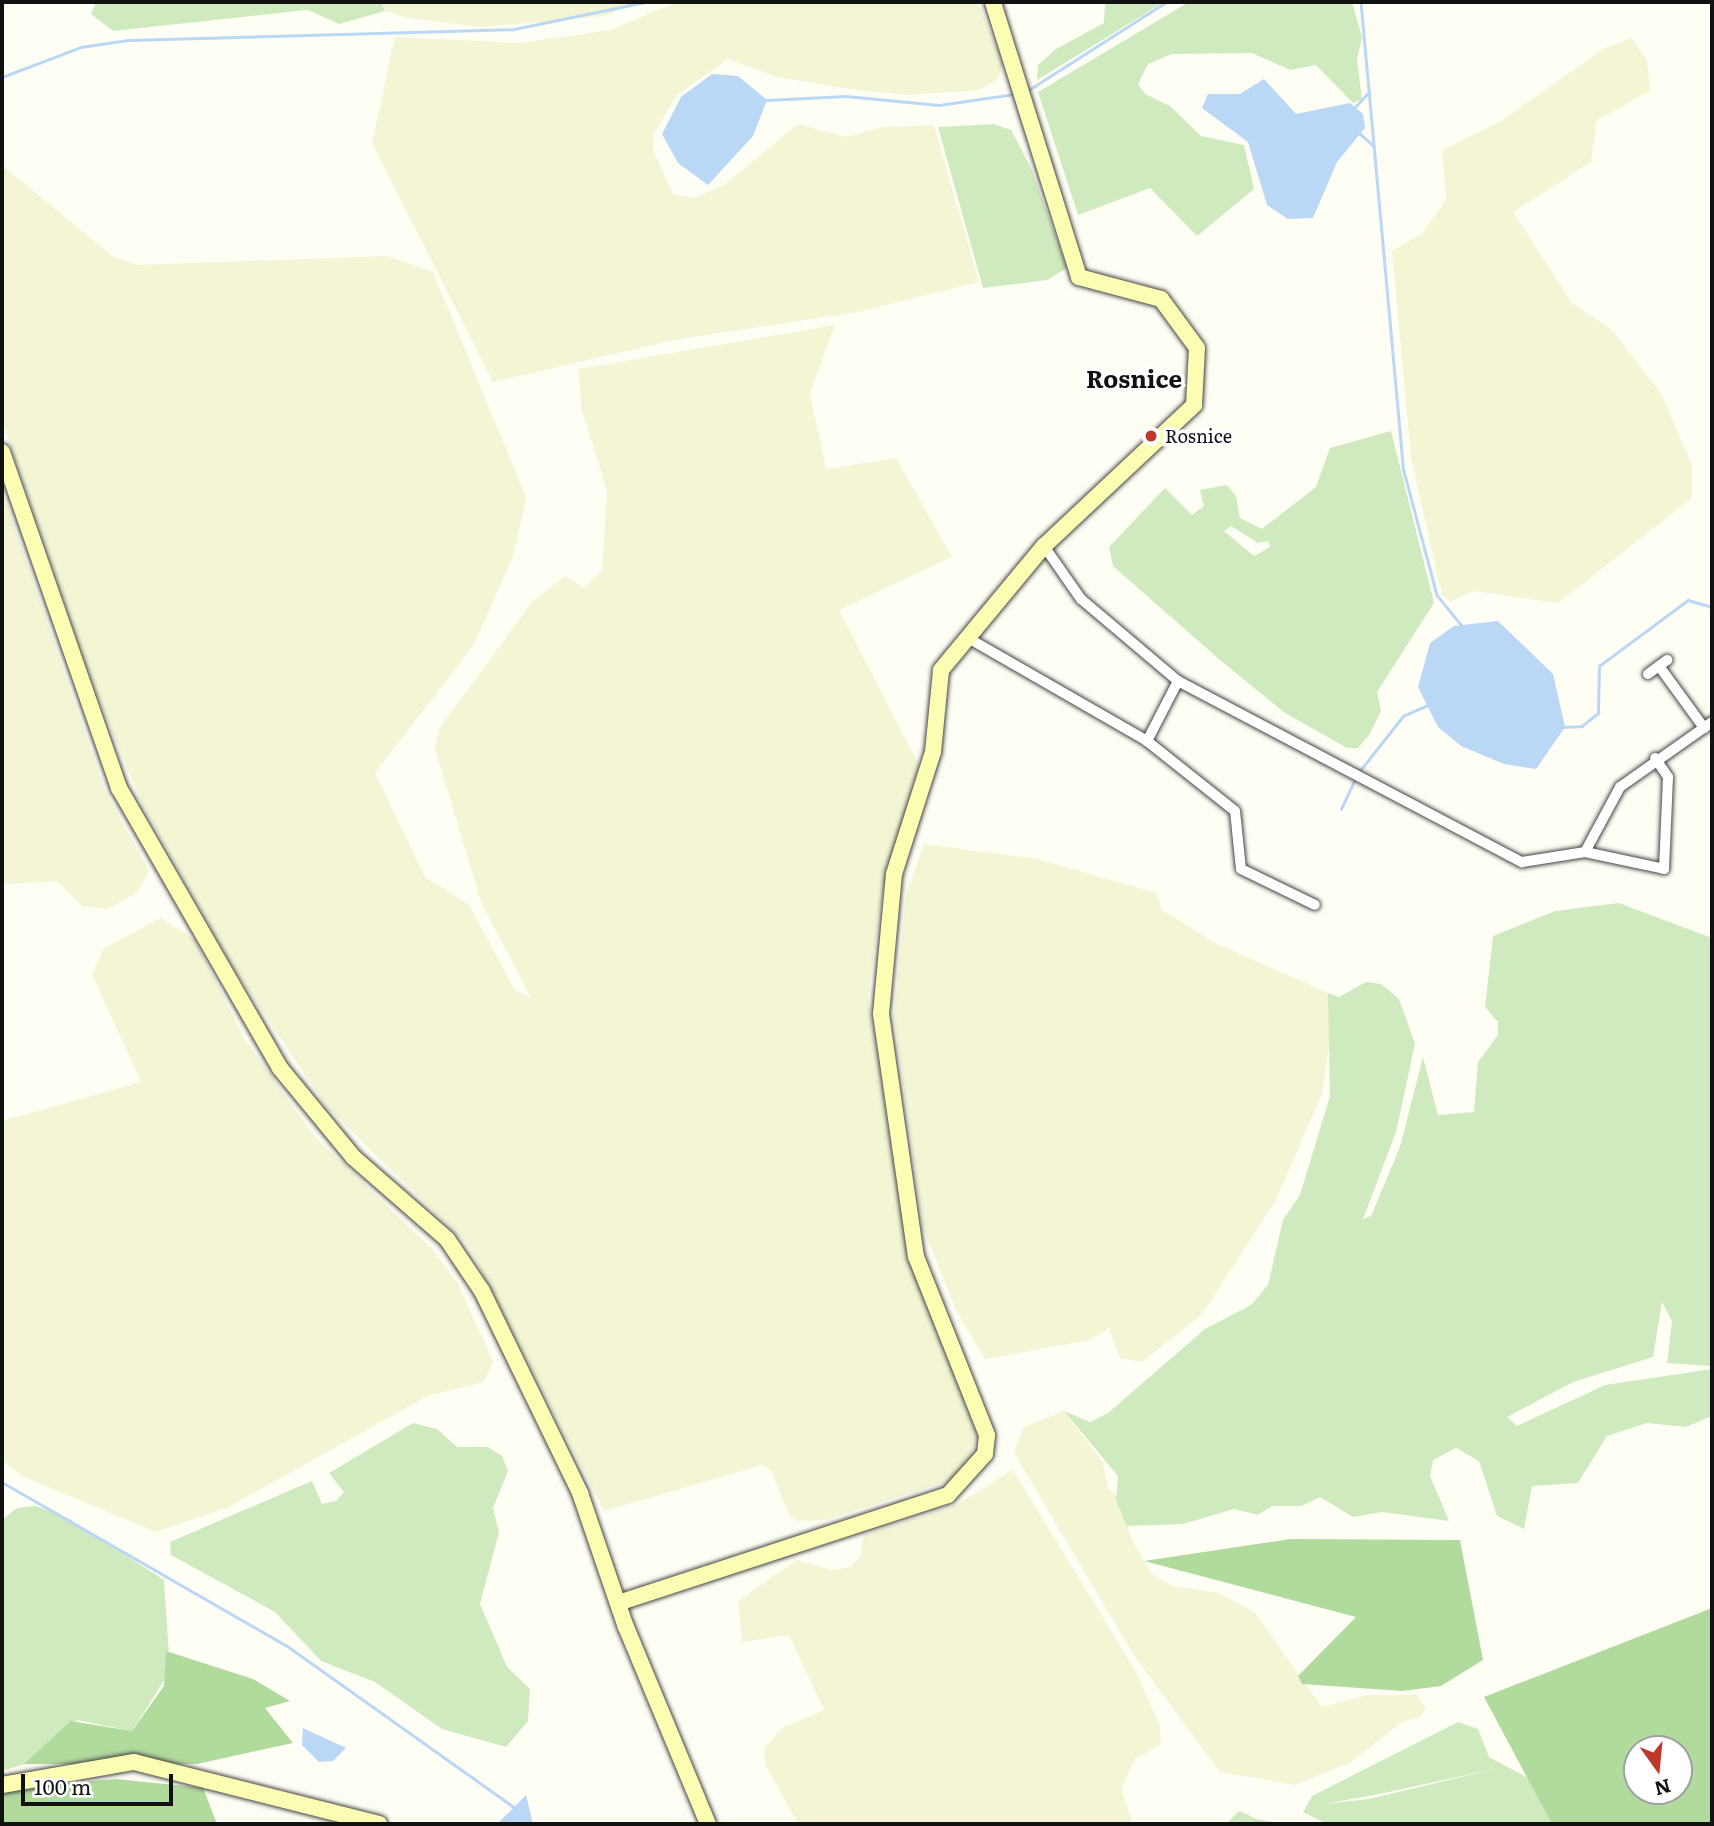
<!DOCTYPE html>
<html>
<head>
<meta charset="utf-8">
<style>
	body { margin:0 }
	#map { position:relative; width:1714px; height:1826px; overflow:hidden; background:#fffef5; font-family:Literata,serif }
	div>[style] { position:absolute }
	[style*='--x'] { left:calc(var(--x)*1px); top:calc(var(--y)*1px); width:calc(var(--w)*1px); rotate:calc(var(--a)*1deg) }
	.farmland>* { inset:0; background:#f3f5d5 }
	.green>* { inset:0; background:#cfeabe }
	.forest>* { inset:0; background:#b1da9d }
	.water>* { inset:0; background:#bad7f5 }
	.stream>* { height:2.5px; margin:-1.25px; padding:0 1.25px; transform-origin:1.25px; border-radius:1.25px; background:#bad7f5 }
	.roads { filter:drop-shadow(0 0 2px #444) drop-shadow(0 0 2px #444) }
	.street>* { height:10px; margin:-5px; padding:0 5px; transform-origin:5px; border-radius:5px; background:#fff }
	.secondary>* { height:16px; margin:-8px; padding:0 8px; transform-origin:8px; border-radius:8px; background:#fbfdb2 }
	.dots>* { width:19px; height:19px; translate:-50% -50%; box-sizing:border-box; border:4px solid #fff; border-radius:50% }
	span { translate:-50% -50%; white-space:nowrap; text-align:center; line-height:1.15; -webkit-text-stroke:7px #fff; paint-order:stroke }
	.poi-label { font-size:18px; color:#111 }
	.left { translate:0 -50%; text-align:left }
	.district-label { font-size:24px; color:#111; font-weight:700 }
	.frame { position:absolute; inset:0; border:4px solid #111; pointer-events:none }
	.north { position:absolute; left:1623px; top:1735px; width:70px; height:70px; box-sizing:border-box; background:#fff; border:2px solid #a0a0a0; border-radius:50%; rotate:165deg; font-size:19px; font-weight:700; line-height:28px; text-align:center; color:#111 }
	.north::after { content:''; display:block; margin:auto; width:24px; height:32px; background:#bf372a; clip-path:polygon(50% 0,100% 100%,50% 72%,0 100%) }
	.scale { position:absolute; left:21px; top:1774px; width:152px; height:32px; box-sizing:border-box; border:4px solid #111; border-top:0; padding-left:9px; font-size:21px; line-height:24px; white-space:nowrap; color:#111; -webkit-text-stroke:5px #fff; paint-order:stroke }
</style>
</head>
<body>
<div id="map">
	<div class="farmland">
		<div style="clip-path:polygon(381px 2px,641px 2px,604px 16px,482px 27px,408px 18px,385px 11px)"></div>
		<div style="clip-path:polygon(677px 2px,978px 2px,1003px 64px,997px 80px,979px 90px,907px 95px,856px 90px,777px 77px,728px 59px,677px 95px,654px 133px,653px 150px,673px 194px,694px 198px,723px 186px,798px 124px,846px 137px,883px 127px,934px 125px,979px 282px,858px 312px,674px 340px,493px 382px,372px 143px,395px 37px,521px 43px,610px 30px)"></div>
		<div style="clip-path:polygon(1631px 38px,1647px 60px,1650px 91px,1597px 120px,1591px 162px,1513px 212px,1572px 303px,1612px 330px,1661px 393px,1692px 465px,1692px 498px,1558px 603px,1474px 591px,1451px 601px,1442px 595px,1411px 458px,1392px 251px,1422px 233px,1446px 200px,1442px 150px,1501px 121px,1605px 48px)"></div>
		<div style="clip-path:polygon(2px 165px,112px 256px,137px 265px,387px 256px,433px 272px,526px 497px,513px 557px,473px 646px,375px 773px,425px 877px,469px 905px,515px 990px,531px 998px,481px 902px,435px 749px,439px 729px,532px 602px,565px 576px,584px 588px,602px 570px,607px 491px,581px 408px,579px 369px,835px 325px,810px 393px,826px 469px,896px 458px,952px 557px,839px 610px,919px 765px,882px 895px,868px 997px,908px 1252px,977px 1429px,971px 1462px,955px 1479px,825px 1520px,798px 1521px,789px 1515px,771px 1471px,762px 1465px,604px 1511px,468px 1245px,326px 1106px,232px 966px,143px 806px,89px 675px,2px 420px)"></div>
		<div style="clip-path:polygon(2px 491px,105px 791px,149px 871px,138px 892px,107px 909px,82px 906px,57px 881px,2px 884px)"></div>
		<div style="clip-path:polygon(924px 844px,1037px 859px,1156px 893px,1162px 910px,1215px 943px,1328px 993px,1333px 1017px,1322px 1094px,1275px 1202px,1202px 1314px,1142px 1362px,1120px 1358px,1109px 1328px,1090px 1340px,985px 1359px,956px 1310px,923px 1228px,894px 1016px,906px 895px)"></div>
		<div style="clip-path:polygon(161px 918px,195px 940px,244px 1038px,314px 1136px,432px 1249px,457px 1282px,493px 1361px,484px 1382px,427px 1396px,229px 1507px,156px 1532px,24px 1477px,2px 1460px,2px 1121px,141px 1082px,92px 974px,104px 948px)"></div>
		<div style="clip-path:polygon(1064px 1411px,1103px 1463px,1108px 1488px,1118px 1497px,1133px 1542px,1152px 1574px,1172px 1586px,1219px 1593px,1255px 1613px,1322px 1707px,1367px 1695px,1417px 1695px,1426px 1708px,1420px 1717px,1402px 1722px,1351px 1762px,1295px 1785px,1220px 1772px,1135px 1657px,1014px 1453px,1024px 1427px)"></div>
		<div style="clip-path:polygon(1013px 1470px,1135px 1670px,1160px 1726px,1161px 1744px,1135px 1759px,1121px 1789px,1133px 1824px,798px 1824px,766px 1766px,764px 1748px,782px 1728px,824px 1710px,789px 1635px,742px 1642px,738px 1601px,797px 1560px,832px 1570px,850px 1567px,861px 1556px,864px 1535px,956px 1505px)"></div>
	</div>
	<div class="green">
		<div style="clip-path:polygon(96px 2px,381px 2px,385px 11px,339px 24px,308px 10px,113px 31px,91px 14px)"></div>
		<div style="clip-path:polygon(1105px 2px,1164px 2px,1037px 80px,1038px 65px,1056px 49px,1104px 23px)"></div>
		<div style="clip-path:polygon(1189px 2px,1352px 2px,1362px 37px,1357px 60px,1362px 99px,1353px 103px,1316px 65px,1290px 70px,1252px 53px,1172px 54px,1148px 64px,1138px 84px,1145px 94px,1170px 106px,1201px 136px,1244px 145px,1254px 189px,1197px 236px,1150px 188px,1078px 215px,1038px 92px)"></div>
		<div style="clip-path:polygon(994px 124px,1011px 130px,1031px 168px,1067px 268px,1047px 280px,983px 288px,938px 127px)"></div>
		<div style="clip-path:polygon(evenodd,1391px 431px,1434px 603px,1377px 692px,1381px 711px,1369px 735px,1358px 748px,1347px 748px,1285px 713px,1220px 660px,1113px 566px,1109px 547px,1165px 488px,1192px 515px,1204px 506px,1200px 490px,1227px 485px,1236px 496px,1240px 518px,1262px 529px,1316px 487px,1330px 448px,1391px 431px,1231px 526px,1258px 543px,1268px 541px,1270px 547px,1254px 556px,1224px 531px,1231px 526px)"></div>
		<div style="clip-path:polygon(1619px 903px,1712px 938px,1712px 1366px,1667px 1363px,1672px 1321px,1662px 1302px,1653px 1357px,1573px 1382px,1507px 1417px,1517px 1426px,1605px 1385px,1712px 1369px,1712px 1416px,1686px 1427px,1647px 1423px,1607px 1436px,1578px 1483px,1532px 1486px,1524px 1529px,1497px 1516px,1479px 1461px,1456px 1448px,1433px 1460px,1430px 1476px,1449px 1521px,1382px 1512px,1353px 1517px,1320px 1497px,1301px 1506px,1272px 1506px,1258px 1515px,1234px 1509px,1183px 1524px,1127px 1526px,1116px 1501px,1118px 1476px,1064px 1411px,1090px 1422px,1108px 1413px,1205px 1329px,1251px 1305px,1268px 1285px,1283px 1220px,1300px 1195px,1330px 1096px,1328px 993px,1339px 997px,1366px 982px,1381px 984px,1399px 999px,1415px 1044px,1396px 1132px,1363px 1219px,1371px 1216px,1400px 1147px,1423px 1057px,1438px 1115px,1474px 1112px,1478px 1062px,1498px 1035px,1498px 1022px,1485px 1007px,1493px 936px,1555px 911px)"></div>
		<div style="clip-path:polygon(413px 1423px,437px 1429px,457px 1447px,488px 1447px,502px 1456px,508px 1471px,493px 1508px,499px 1532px,480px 1604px,507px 1667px,530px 1689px,528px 1721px,506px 1747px,442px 1729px,375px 1682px,321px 1661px,275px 1612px,171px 1555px,170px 1542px,312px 1481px,322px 1504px,336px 1501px,344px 1492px,329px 1473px)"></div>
		<div style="clip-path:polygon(36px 1506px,68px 1518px,164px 1580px,170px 1671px,132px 1731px,77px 1720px,24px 1764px,2px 1771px,2px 1520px,17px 1508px)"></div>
		<div style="clip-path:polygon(evenodd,1458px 1722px,1478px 1729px,1489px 1757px,1528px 1778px,1552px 1824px,1327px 1824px,1303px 1812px,1312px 1796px,1458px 1722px,1499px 1768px,1369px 1799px,1325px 1804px,1384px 1793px,1499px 1768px)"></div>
		<div style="clip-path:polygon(1239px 1811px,1257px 1819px,1282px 1824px,1226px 1824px)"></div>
	</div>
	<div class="forest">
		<div style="clip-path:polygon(1291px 1539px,1460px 1540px,1483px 1660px,1441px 1686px,1402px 1691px,1302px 1684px,1298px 1676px,1356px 1617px,1144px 1561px)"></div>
		<div style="clip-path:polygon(evenodd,1712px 1608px,1712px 1824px,1552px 1824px,1484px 1697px,1712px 1608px,1637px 1749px,1679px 1749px,1679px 1791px,1637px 1791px,1637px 1749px)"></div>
		<div style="clip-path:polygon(166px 1651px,253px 1679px,290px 1701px,265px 1708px,293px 1743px,197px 1764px,24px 1764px,71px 1721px,132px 1731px,164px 1686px)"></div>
		<div style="clip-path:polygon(116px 1779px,203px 1788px,217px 1824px,2px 1824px,2px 1789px)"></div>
	</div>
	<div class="water">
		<div style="clip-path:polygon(712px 74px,738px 76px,767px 100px,753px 136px,708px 185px,678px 163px,662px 134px,681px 97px)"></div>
		<div style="clip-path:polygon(1264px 79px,1296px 114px,1350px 103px,1363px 114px,1365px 128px,1337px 162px,1313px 218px,1288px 219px,1267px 205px,1248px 142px,1202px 108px,1208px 94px,1240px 94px)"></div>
		<div style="clip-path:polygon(1498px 621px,1553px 674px,1565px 727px,1536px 769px,1504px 764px,1461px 746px,1438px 727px,1418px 687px,1430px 643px,1454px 626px)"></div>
		<div style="clip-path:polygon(303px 1728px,346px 1748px,333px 1761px,319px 1762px,302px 1745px)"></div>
		<div style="clip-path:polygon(526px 1795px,533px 1824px,497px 1824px)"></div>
	</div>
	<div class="stream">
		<div style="--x:1361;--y:2;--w:471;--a:84.8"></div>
		<div style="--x:1404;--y:471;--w:128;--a:75.1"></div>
		<div style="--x:1437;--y:595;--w:41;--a:50.9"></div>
		<div style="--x:2;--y:77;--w:85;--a:-20.8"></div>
		<div style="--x:81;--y:47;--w:49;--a:-8.3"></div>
		<div style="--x:129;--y:40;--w:385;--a:-1.6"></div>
		<div style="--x:514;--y:29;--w:135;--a:-11.6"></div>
		<div style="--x:1027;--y:91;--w:165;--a:-32.6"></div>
		<div style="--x:767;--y:100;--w:79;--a:-2.9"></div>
		<div style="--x:846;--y:96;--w:93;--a:5.5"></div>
		<div style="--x:939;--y:105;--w:76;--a:-8.3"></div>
		<div style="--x:1354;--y:108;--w:22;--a:-47"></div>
		<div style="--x:1358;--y:132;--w:21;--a:41"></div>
		<div style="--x:1564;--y:727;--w:18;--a:-3"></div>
		<div style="--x:1582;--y:726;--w:21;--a:-39"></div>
		<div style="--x:1598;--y:713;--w:47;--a:-88.8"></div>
		<div style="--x:1599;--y:666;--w:111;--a:-36.6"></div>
		<div style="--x:1688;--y:600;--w:25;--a:16"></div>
		<div style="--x:1359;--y:772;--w:71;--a:-51.8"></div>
		<div style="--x:1403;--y:716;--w:27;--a:-24"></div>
		<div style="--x:1341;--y:809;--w:35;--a:-65"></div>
		<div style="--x:2;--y:1482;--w:327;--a:29.9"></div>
		<div style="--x:286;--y:1645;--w:280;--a:35.4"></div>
	</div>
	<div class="roads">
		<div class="street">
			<div style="--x:1044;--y:546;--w:65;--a:55.1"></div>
			<div style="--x:1081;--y:599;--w:127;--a:40.2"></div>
			<div style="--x:1178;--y:681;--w:389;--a:27.8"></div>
			<div style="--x:1522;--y:862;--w:64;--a:-9"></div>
			<div style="--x:1585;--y:852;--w:74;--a:-61.7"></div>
			<div style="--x:1620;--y:787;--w:113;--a:-35.2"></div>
			<div style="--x:968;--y:638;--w:207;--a:29.9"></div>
			<div style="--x:1659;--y:666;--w:77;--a:54"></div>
			<div style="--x:1648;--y:674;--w:24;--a:-36"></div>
			<div style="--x:1178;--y:681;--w:68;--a:117.3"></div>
			<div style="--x:1147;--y:741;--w:112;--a:38.5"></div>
			<div style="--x:1235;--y:811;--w:58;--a:84.1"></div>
			<div style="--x:1241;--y:869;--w:82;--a:25.9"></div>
			<div style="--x:1585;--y:852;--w:81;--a:12.1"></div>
			<div style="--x:1664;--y:869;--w:92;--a:-87.5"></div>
			<div style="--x:1668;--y:777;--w:23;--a:-124"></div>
		</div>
		<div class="secondary">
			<div style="--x:2;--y:452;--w:356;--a:70.8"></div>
			<div style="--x:119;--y:788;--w:323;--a:60.1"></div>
			<div style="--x:280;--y:1068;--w:115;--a:50.6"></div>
			<div style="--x:353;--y:1157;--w:125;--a:41.1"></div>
			<div style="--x:447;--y:1239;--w:63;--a:56.1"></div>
			<div style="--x:482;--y:1291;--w:225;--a:64.1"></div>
			<div style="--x:580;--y:1493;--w:142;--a:71.1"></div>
			<div style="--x:626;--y:1627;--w:213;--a:67.4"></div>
			<div style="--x:618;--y:1603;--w:347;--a:-18.1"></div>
			<div style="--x:948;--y:1495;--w:55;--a:-47.9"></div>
			<div style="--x:985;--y:1454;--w:19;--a:-84"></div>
			<div style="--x:987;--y:1435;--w:192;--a:-111.7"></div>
			<div style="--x:916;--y:1257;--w:246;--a:-98.2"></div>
			<div style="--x:881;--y:1014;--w:141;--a:-84.7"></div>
			<div style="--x:894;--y:874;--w:128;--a:-72.3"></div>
			<div style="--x:933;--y:752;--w:82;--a:-84.4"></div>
			<div style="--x:941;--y:670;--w:161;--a:-50.3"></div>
			<div style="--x:1044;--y:546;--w:206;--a:-43.2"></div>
			<div style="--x:1194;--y:405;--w:57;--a:-87"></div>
			<div style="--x:1197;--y:348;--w:61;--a:-126.3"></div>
			<div style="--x:1161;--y:299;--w:85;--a:-165"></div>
			<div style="--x:1079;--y:277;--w:288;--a:-107.4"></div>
			<div style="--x:2;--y:1785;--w:134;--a:-9.9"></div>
			<div style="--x:134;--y:1762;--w:253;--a:14.2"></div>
		</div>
	</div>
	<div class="dots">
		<div style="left:1151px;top:436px;background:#bf372a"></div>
	</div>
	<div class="poi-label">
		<span class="left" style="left:1165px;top:436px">Rosnice</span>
	</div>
	<div class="district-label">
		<span style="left:1134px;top:378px">Rosnice</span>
	</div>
	<div class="frame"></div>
	<div class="north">N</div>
	<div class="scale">100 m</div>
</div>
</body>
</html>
